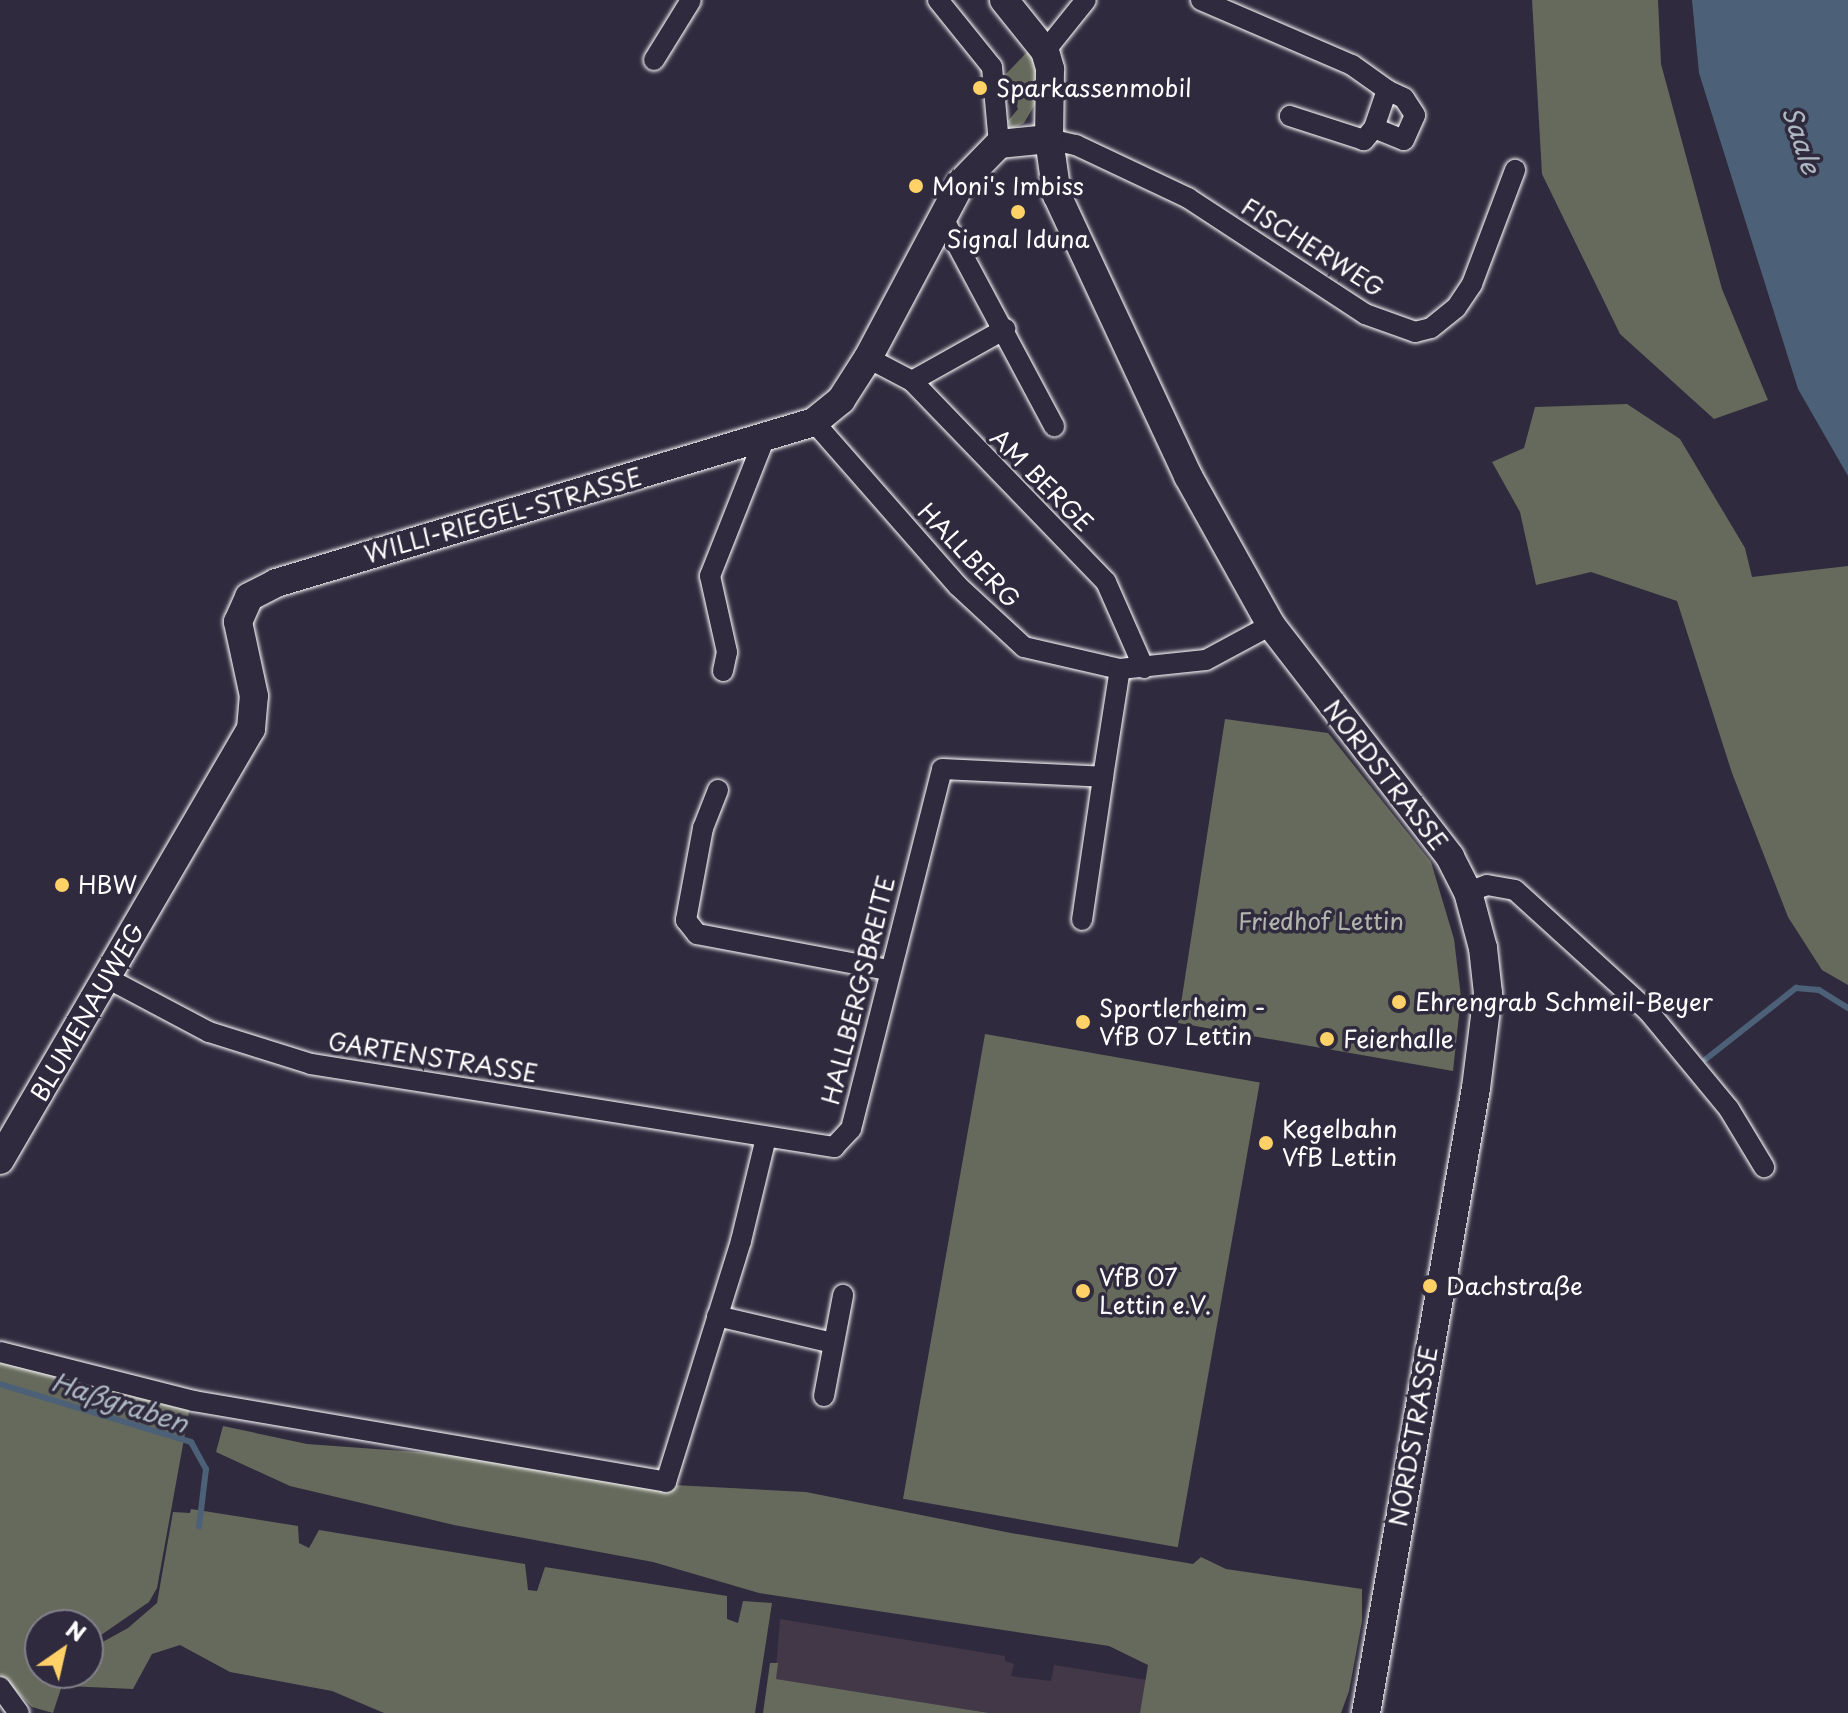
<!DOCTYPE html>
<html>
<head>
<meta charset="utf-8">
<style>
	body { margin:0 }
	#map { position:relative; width:1848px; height:1713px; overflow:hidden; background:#2f2a3d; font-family:"Playpen Sans",sans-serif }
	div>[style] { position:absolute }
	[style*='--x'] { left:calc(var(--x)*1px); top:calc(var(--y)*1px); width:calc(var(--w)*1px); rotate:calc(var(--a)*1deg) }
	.built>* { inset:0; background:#423847 }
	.green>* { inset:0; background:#666a5c; transform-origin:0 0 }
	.water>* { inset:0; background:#4c6177 }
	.stream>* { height:6px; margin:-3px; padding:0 3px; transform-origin:3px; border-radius:3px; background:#4c6177 }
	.roads { filter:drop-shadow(0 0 2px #fff) drop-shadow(0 0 2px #fff) }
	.street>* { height:20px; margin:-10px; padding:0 10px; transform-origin:10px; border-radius:10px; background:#2f2a3d }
	.secondary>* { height:28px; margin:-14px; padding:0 14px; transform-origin:14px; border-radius:14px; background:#2f2a3d }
	.dots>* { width:22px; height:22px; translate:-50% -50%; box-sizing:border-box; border:4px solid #2f2a3d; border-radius:50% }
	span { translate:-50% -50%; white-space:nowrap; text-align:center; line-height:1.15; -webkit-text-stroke:7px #2f2a3d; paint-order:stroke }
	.poi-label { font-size:24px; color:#fff }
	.left { translate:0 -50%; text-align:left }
	.street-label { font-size:24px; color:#fff }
	.park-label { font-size:24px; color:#b2b4ae }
	.water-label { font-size:26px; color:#aeb8c2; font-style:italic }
	.north { position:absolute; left:24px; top:1609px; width:80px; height:80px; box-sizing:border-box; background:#2f2a3d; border:2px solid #827f8b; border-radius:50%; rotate:34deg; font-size:22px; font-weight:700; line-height:32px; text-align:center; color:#fff }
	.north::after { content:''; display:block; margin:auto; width:28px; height:36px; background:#ffd166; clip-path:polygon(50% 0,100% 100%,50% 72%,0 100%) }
</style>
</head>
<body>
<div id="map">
	<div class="built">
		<div style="clip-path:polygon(780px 1619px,1005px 1656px,1005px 1661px,1014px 1664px,1011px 1676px,1051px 1681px,1054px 1665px,1147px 1680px,1141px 1709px,1140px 1713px,989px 1713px,775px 1679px)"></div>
	</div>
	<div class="green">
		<div style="clip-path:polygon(1532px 0,1658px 0,1661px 64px,1722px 289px,1768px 400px,1714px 419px,1620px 334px,1542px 174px)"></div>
		<div style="clip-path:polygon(1029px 50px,1036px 64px,1037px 101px,1024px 123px,1011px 129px,1008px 121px,1018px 109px,1005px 75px)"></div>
		<div style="clip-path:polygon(1627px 404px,1680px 439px,1745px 548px,1752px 577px,1848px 566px,1848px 985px,1822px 970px,1788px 917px,1732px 773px,1677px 601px,1591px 572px,1536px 585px,1520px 512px,1492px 462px,1524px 448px,1535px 407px)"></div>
		<div style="clip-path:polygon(1225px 719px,1328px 733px,1431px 862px,1454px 939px,1461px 997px,1453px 1071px,1178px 1023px)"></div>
		<div style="left:985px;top:1034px;width:279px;height:472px;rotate:10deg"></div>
		<div style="clip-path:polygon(0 1360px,190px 1406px,157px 1588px,149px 1602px,88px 1644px,88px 1625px,40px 1625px,40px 1673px,66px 1673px,53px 1713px,32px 1707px,0 1675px)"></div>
		<div style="clip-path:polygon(223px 1426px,307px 1444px,458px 1455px,655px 1484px,806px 1492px,1011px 1533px,1193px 1564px,1201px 1557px,1226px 1569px,1362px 1589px,1362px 1621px,1349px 1691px,1341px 1713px,1140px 1713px,1148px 1665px,1109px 1646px,759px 1593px,653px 1562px,454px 1525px,290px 1486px,216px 1452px)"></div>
		<div style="clip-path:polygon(191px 1509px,298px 1526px,299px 1543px,309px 1548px,319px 1530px,525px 1564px,528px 1590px,537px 1591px,545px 1567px,727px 1596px,727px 1619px,738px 1623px,743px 1601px,772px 1603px,755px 1713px,384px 1713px,332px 1691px,230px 1672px,180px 1645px,152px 1654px,133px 1689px,67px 1686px,73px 1673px,88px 1673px,88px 1650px,128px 1628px,157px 1603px,173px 1512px,190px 1513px)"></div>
		<div style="clip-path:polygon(770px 1663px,778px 1663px,776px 1679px,989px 1713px,763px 1713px)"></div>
	</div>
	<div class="water">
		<div style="clip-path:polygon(1692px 0,1848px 0,1848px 476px,1798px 389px,1699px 73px)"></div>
	</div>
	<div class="stream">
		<div style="--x:1706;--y:1059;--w:115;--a:-38.3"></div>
		<div style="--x:1796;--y:988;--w:23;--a:5"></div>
		<div style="--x:1819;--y:990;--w:34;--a:32"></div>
		<div style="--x:0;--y:1384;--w:200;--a:16.9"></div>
		<div style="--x:191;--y:1442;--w:31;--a:61"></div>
		<div style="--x:206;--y:1469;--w:58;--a:96.9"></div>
	</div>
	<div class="roads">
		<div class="street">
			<div style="--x:938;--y:0;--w:86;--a:51.1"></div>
			<div style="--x:992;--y:67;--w:77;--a:84.8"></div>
			<div style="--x:1201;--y:0;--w:164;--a:23.3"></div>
			<div style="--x:1352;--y:65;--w:43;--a:35.5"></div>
			<div style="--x:1387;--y:90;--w:40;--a:108.9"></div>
			<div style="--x:1374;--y:128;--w:16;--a:130"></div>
			<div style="--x:1364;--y:140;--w:78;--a:-162"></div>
			<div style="--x:1045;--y:51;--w:65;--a:-51.2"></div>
			<div style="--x:654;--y:60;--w:70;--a:-58.3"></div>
			<div style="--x:1374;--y:128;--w:32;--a:22"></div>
			<div style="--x:1404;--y:140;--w:27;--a:-66"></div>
			<div style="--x:1415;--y:115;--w:20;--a:-123"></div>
			<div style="--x:1404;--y:98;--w:19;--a:-155"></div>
			<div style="--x:1049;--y:139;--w:28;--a:13"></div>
			<div style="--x:1076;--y:145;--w:124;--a:25.3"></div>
			<div style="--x:1188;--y:198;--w:212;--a:33.2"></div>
			<div style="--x:1365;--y:314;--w:53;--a:19.8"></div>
			<div style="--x:1415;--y:332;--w:16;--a:-14"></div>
			<div style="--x:1431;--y:328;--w:32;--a:-39"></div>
			<div style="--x:1456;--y:308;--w:29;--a:-56"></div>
			<div style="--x:1472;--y:284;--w:122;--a:-69.3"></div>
			<div style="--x:944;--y:220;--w:234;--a:61.9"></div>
			<div style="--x:868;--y:358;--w:50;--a:27.6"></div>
			<div style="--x:912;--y:381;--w:279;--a:46"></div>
			<div style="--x:1106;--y:582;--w:94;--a:66.2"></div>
			<div style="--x:912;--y:381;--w:107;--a:-29.2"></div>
			<div style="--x:814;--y:422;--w:218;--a:48.7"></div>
			<div style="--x:958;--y:586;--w:90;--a:42.7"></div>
			<div style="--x:1024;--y:647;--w:98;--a:12.9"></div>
			<div style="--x:723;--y:671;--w:19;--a:-78"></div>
			<div style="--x:727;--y:652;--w:78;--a:-102.6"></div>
			<div style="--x:710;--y:576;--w:149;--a:-68.4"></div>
			<div style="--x:718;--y:790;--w:41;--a:111.5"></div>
			<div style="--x:703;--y:828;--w:94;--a:100.5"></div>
			<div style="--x:686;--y:920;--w:18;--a:52"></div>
			<div style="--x:697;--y:934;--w:193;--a:10.7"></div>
			<div style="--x:1468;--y:892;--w:20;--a:-20"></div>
			<div style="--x:1487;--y:885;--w:28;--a:10"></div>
			<div style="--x:1515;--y:890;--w:180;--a:42.3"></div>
			<div style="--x:1648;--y:1011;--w:127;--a:50.4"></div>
			<div style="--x:1729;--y:1109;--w:68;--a:58.9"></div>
			<div style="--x:1082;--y:920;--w:145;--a:-81.6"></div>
			<div style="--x:107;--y:978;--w:115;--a:27.9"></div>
			<div style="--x:209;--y:1032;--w:107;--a:17.4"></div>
			<div style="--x:311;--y:1064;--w:530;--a:9.02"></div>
			<div style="--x:834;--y:1147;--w:25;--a:-47"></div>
			<div style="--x:851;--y:1129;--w:371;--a:-75.8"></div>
			<div style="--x:942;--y:769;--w:161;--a:2.8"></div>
			<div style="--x:1103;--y:777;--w:109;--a:-81.1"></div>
			<div style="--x:1120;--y:669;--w:86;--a:-6"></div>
			<div style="--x:1206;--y:660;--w:74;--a:-28.3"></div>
			<div style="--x:717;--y:1316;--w:119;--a:13.1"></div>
			<div style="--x:0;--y:1352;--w:200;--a:14.2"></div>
			<div style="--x:194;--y:1401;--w:479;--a:9.7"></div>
			<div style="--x:666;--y:1482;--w:252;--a:-72.7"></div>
			<div style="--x:741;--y:1241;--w:106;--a:-76.4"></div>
			<div style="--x:824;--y:1396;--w:103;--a:-79.3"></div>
			<div style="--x:0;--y:1687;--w:32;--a:54"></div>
		</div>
		<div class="secondary">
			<div style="--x:1004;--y:0;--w:65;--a:51.2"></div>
			<div style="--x:1045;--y:51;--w:19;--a:74"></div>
			<div style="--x:1050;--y:69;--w:70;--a:90.8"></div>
			<div style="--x:1049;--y:139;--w:57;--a:81.9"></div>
			<div style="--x:1057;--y:195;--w:310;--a:65"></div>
			<div style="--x:1188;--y:476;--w:171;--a:60.9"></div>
			<div style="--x:1271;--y:625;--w:293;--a:52.3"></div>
			<div style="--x:1450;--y:857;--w:39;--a:63"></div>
			<div style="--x:1468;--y:892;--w:58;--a:75"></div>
			<div style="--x:1483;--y:948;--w:45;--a:83.7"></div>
			<div style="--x:1488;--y:993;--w:96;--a:97.2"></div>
			<div style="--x:1476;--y:1088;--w:635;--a:99.98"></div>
			<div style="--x:0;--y:1160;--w:499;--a:-59.8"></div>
			<div style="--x:251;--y:729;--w:33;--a:-85"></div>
			<div style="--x:254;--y:696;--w:76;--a:-102.2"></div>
			<div style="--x:238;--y:622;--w:27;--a:-66"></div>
			<div style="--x:249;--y:597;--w:30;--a:-27"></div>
			<div style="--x:276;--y:583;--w:562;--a:-16.66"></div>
			<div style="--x:814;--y:422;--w:35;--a:-39"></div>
			<div style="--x:841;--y:400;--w:50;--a:-57.3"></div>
			<div style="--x:868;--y:358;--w:198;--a:-62"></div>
			<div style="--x:961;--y:183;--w:54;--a:-45.7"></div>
			<div style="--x:999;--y:144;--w:50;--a:-5.7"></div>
		</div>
	</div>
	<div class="dots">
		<div style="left:980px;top:88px;background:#ffd166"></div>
		<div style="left:916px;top:186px;background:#ffd166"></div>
		<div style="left:1018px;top:212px;background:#ffd166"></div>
		<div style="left:62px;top:885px;background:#ffd166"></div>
		<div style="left:1399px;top:1002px;background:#ffd166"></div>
		<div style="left:1083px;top:1022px;background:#ffd166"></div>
		<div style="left:1327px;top:1039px;background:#ffd166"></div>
		<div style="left:1266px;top:1143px;background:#ffd166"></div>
		<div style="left:1430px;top:1286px;background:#ffd166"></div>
		<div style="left:1083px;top:1291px;background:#ffd166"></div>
	</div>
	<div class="poi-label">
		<span class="left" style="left:996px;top:88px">Sparkassenmobil</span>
		<span class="left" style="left:932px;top:186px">Moni's Imbiss</span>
		<span style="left:1018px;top:239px">Signal Iduna</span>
		<span class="left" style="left:78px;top:885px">HBW</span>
		<span class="left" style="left:1415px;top:1002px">Ehrengrab Schmeil-Beyer</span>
		<span class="left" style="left:1099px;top:1022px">Sportlerheim -<br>VfB 07 Lettin</span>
		<span class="left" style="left:1343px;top:1039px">Feierhalle</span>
		<span class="left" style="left:1282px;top:1143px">Kegelbahn<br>VfB Lettin</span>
		<span class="left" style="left:1099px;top:1291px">VfB 07<br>Lettin e.V.</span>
		<span class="left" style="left:1446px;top:1286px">Dachstraße</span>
	</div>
	<div class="street-label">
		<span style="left:1313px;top:247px;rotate:32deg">FISCHERWEG</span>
		<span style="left:1042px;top:480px;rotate:45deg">AM BERGE</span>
		<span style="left:503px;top:515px;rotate:-16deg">WILLI-RIEGEL-STRASSE</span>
		<span style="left:969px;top:555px;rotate:46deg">HALLBERG</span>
		<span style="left:1386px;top:775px;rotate:52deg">NORDSTRASSE</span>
		<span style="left:858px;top:990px;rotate:-76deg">HALLBERGSBREITE</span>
		<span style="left:87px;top:1012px;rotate:-60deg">BLUMENAUWEG</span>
		<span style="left:433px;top:1057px;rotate:9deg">GARTENSTRASSE</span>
		<span style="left:1413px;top:1436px;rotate:-80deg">NORDSTRASSE</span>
	</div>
	<div class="park-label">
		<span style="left:1321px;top:921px">Friedhof Lettin</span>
	</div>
	<div class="water-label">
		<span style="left:1802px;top:140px;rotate:72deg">Saale</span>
		<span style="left:120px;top:1402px;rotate:18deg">Haßgraben</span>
	</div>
	<div class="north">N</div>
</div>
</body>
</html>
